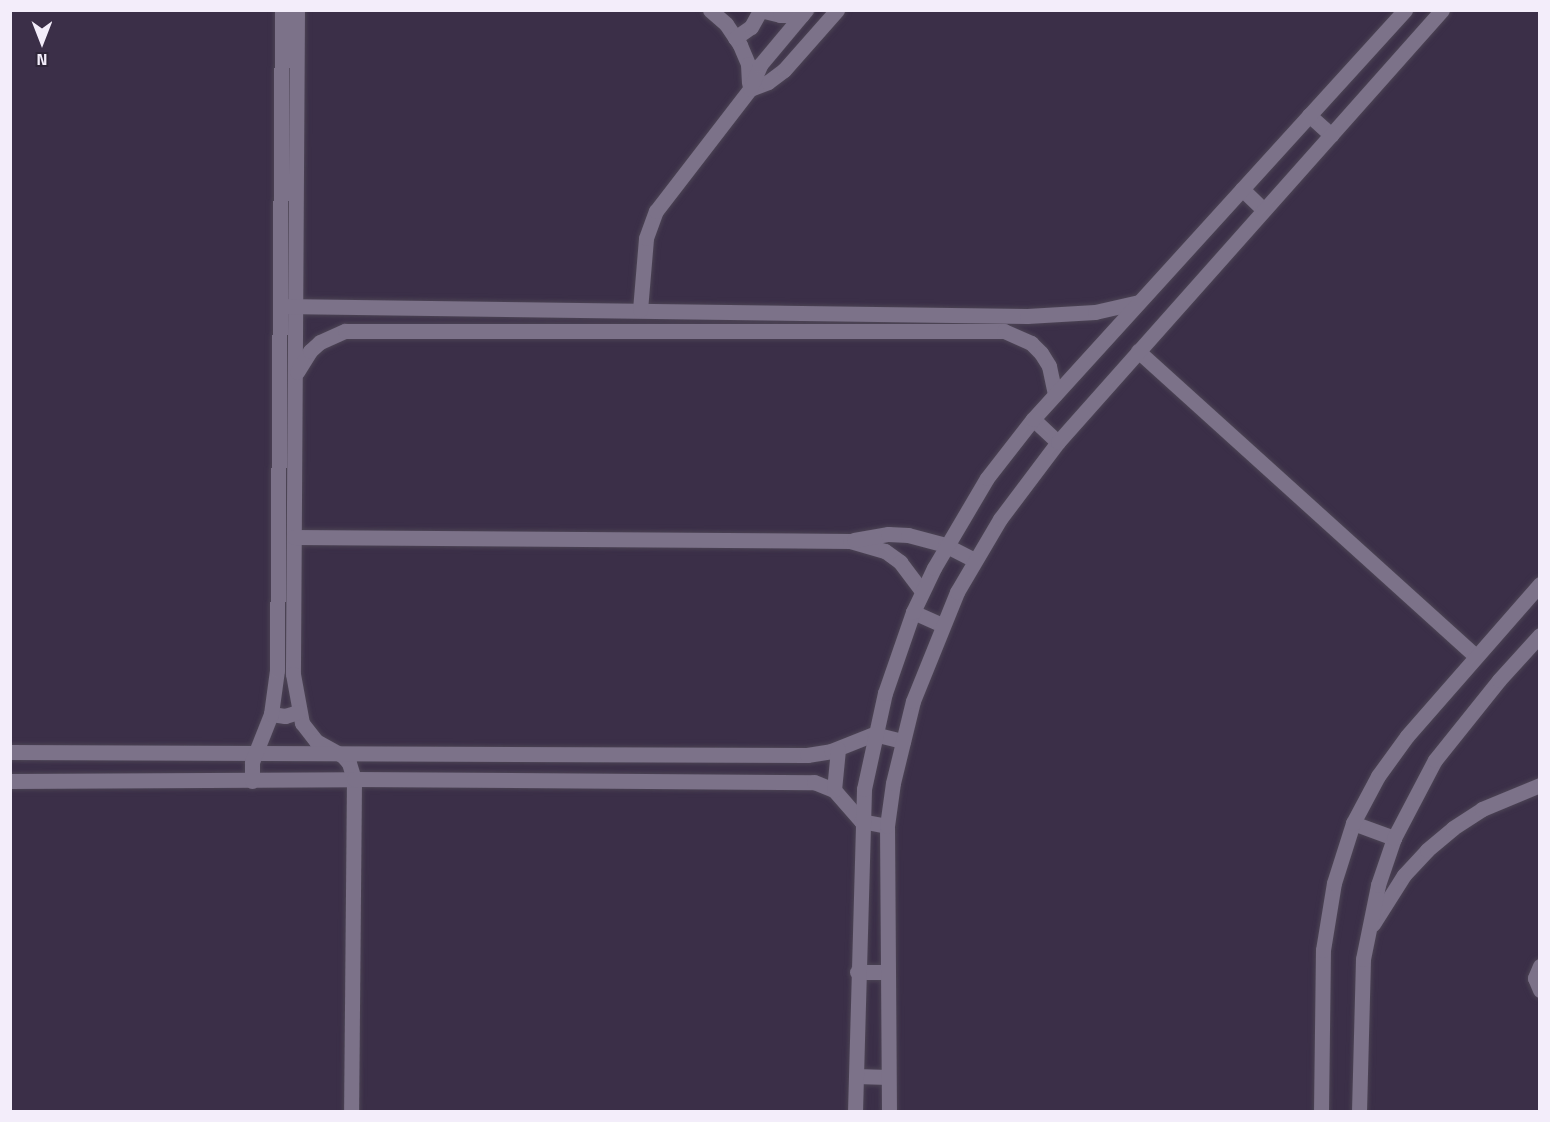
<!DOCTYPE html>
<html>
<head>
<meta charset="utf-8">
<style>
	body { margin:0 }
	#map { position:relative; width:1550px; height:1122px; overflow:hidden; background:#2f2639; font-family:"Titillium Web",sans-serif }
	div>[style] { position:absolute }
	[style*='--x'] { left:calc(var(--x)*1px); top:calc(var(--y)*1px); width:calc(var(--w)*1px); rotate:calc(var(--a)*1deg) }
	.built>* { inset:0; background:#3b2f48; transform-origin:0 0 }
	.roads { filter:drop-shadow(0 0 2px #4c4454) drop-shadow(0 0 2px #4c4454) }
	.minor>* { height:15px; margin:-7.5px; padding:0 7.5px; transform-origin:7.5px; border-radius:7.5px; background:#7c7289 }
	span { translate:-50% -50%; white-space:nowrap; text-align:center; line-height:1.15; -webkit-text-stroke:4.5px #2f2639; paint-order:stroke }
	.frame { position:absolute; inset:0; border:12px solid #f3edfa; pointer-events:none }
	.north { position:absolute; left:12px; top:12px; width:60px; height:60px; -webkit-text-stroke:4px #2f2639; paint-order:stroke; rotate:180deg; font-size:16px; font-weight:700; line-height:24px; text-align:center; color:#f3edfa }
	.north::after { content:''; display:block; margin:auto; width:21px; height:27px; background:#f3edfa; clip-path:polygon(50% 0,100% 100%,50% 72%,0 100%) }
</style>
</head>
<body>
<div id="map">
	<div class="built">
		<div style="left:11px;top:11px;width:1528px;height:1100px"></div>
	</div>
	<div class="roads">
		<div class="minor">
			<div style="--x:297;--y:10;--w:664;--a:90.35"></div>
			<div style="--x:293;--y:674;--w:50;--a:79.6"></div>
			<div style="--x:302;--y:723;--w:23;--a:52"></div>
			<div style="--x:316;--y:741;--w:31;--a:29"></div>
			<div style="--x:343;--y:756;--w:9;--a:49"></div>
			<div style="--x:349;--y:763;--w:17;--a:73"></div>
			<div style="--x:354;--y:779;--w:333;--a:90.5"></div>
			<div style="--x:710;--y:10;--w:21;--a:41"></div>
			<div style="--x:726;--y:24;--w:25;--a:56"></div>
			<div style="--x:740;--y:45;--w:21;--a:67"></div>
			<div style="--x:748;--y:64;--w:19;--a:87"></div>
			<div style="--x:760;--y:10;--w:21;--a:14"></div>
			<div style="--x:780;--y:15;--w:22;--a:0"></div>
			<div style="--x:735;--y:38;--w:19;--a:-35"></div>
			<div style="--x:751;--y:27;--w:18;--a:-61"></div>
			<div style="--x:750;--y:89;--w:19;--a:-21"></div>
			<div style="--x:768;--y:82;--w:20;--a:-37"></div>
			<div style="--x:784;--y:70;--w:80;--a:-48.5"></div>
			<div style="--x:1309;--y:115;--w:30;--a:42"></div>
			<div style="--x:1242;--y:189;--w:30;--a:44"></div>
			<div style="--x:281;--y:306;--w:746;--a:0.77"></div>
			<div style="--x:1027;--y:316;--w:68;--a:-3.4"></div>
			<div style="--x:1095;--y:312;--w:45;--a:-12.8"></div>
			<div style="--x:640;--y:310;--w:72;--a:-85.2"></div>
			<div style="--x:646;--y:238;--w:29;--a:-70"></div>
			<div style="--x:656;--y:211;--w:154;--a:-52.4"></div>
			<div style="--x:750;--y:89;--w:26;--a:-67"></div>
			<div style="--x:760;--y:65;--w:72;--a:-50.1"></div>
			<div style="--x:1138;--y:351;--w:455;--a:42.1"></div>
			<div style="--x:297;--y:372;--w:25;--a:-58"></div>
			<div style="--x:310;--y:351;--w:13;--a:-42"></div>
			<div style="--x:320;--y:342;--w:27;--a:-24"></div>
			<div style="--x:345;--y:331;--w:659;--a:0"></div>
			<div style="--x:1004;--y:331;--w:30;--a:24"></div>
			<div style="--x:1031;--y:343;--w:14;--a:45"></div>
			<div style="--x:1041;--y:353;--w:15;--a:58"></div>
			<div style="--x:1049;--y:366;--w:29;--a:78"></div>
			<div style="--x:1033;--y:419;--w:34;--a:43"></div>
			<div style="--x:294;--y:537;--w:556;--a:0.41"></div>
			<div style="--x:850;--y:541;--w:36;--a:16"></div>
			<div style="--x:885;--y:551;--w:19;--a:36"></div>
			<div style="--x:900;--y:562;--w:36;--a:53"></div>
			<div style="--x:854;--y:540;--w:35;--a:-10"></div>
			<div style="--x:888;--y:534;--w:20;--a:3"></div>
			<div style="--x:908;--y:535;--w:38;--a:15"></div>
			<div style="--x:945;--y:545;--w:33;--a:27"></div>
			<div style="--x:913;--y:612;--w:32;--a:24"></div>
			<div style="--x:271;--y:714;--w:14;--a:8"></div>
			<div style="--x:285;--y:716;--w:14;--a:-17"></div>
			<div style="--x:10;--y:752;--w:797;--a:0.22"></div>
			<div style="--x:807;--y:755;--w:24;--a:-9"></div>
			<div style="--x:831;--y:751;--w:46;--a:-21.6"></div>
			<div style="--x:874;--y:734;--w:30;--a:14"></div>
			<div style="--x:10;--y:781;--w:344;--a:-0.3"></div>
			<div style="--x:354;--y:779;--w:460;--a:0.4"></div>
			<div style="--x:814;--y:782;--w:22;--a:22"></div>
			<div style="--x:834;--y:790;--w:41;--a:48.9"></div>
			<div style="--x:861;--y:821;--w:26;--a:11"></div>
			<div style="--x:252;--y:781;--w:19;--a:-90"></div>
			<div style="--x:252;--y:762;--w:52;--a:-68.4"></div>
			<div style="--x:271;--y:714;--w:44;--a:-82.2"></div>
			<div style="--x:277;--y:670;--w:660;--a:-89.57"></div>
			<div style="--x:834;--y:790;--w:41;--a:-84.4"></div>
			<div style="--x:1353;--y:823;--w:44;--a:20.1"></div>
			<div style="--x:1373;--y:924;--w:58;--a:-57.7"></div>
			<div style="--x:1404;--y:875;--w:34;--a:-47"></div>
			<div style="--x:1427;--y:850;--w:34;--a:-40"></div>
			<div style="--x:1453;--y:828;--w:35;--a:-33"></div>
			<div style="--x:1482;--y:809;--w:63;--a:-22.5"></div>
			<div style="--x:1540;--y:966;--w:13;--a:113"></div>
			<div style="--x:1535;--y:978;--w:13;--a:67"></div>
			<div style="--x:857;--y:972;--w:31;--a:0"></div>
			<div style="--x:856;--y:1076;--w:32;--a:2"></div>
			<div style="--x:855;--y:1112;--w:323;--a:-88.4"></div>
			<div style="--x:864;--y:789;--w:98;--a:-77.7"></div>
			<div style="--x:885;--y:693;--w:86;--a:-70.9"></div>
			<div style="--x:913;--y:612;--w:49;--a:-64.5"></div>
			<div style="--x:934;--y:568;--w:104;--a:-59.5"></div>
			<div style="--x:987;--y:478;--w:75;--a:-52.1"></div>
			<div style="--x:1033;--y:419;--w:553;--a:-47.71"></div>
			<div style="--x:889;--y:1112;--w:286;--a:-90.4"></div>
			<div style="--x:887;--y:826;--w:43;--a:-82.1"></div>
			<div style="--x:893;--y:783;--w:84;--a:-76.3"></div>
			<div style="--x:913;--y:701;--w:118;--a:-68"></div>
			<div style="--x:957;--y:592;--w:85;--a:-59.5"></div>
			<div style="--x:1000;--y:519;--w:96;--a:-53"></div>
			<div style="--x:1058;--y:442;--w:578;--a:-48.37"></div>
			<div style="--x:1321;--y:1112;--w:162;--a:-89.3"></div>
			<div style="--x:1323;--y:950;--w:68;--a:-80.7"></div>
			<div style="--x:1334;--y:883;--w:63;--a:-72.4"></div>
			<div style="--x:1353;--y:823;--w:53;--a:-62"></div>
			<div style="--x:1378;--y:776;--w:49;--a:-54.1"></div>
			<div style="--x:1407;--y:736;--w:202;--a:-48.8"></div>
			<div style="--x:1359;--y:1112;--w:153;--a:-88.5"></div>
			<div style="--x:1363;--y:959;--w:76;--a:-78.5"></div>
			<div style="--x:1378;--y:885;--w:50;--a:-71.2"></div>
			<div style="--x:1394;--y:838;--w:88;--a:-62.3"></div>
			<div style="--x:1435;--y:760;--w:102;--a:-51.3"></div>
			<div style="--x:1499;--y:680;--w:61;--a:-47.7"></div>
		</div>
	</div>
	<div class="frame"></div>
	<div class="north">N</div>
</div>
</body>
</html>
